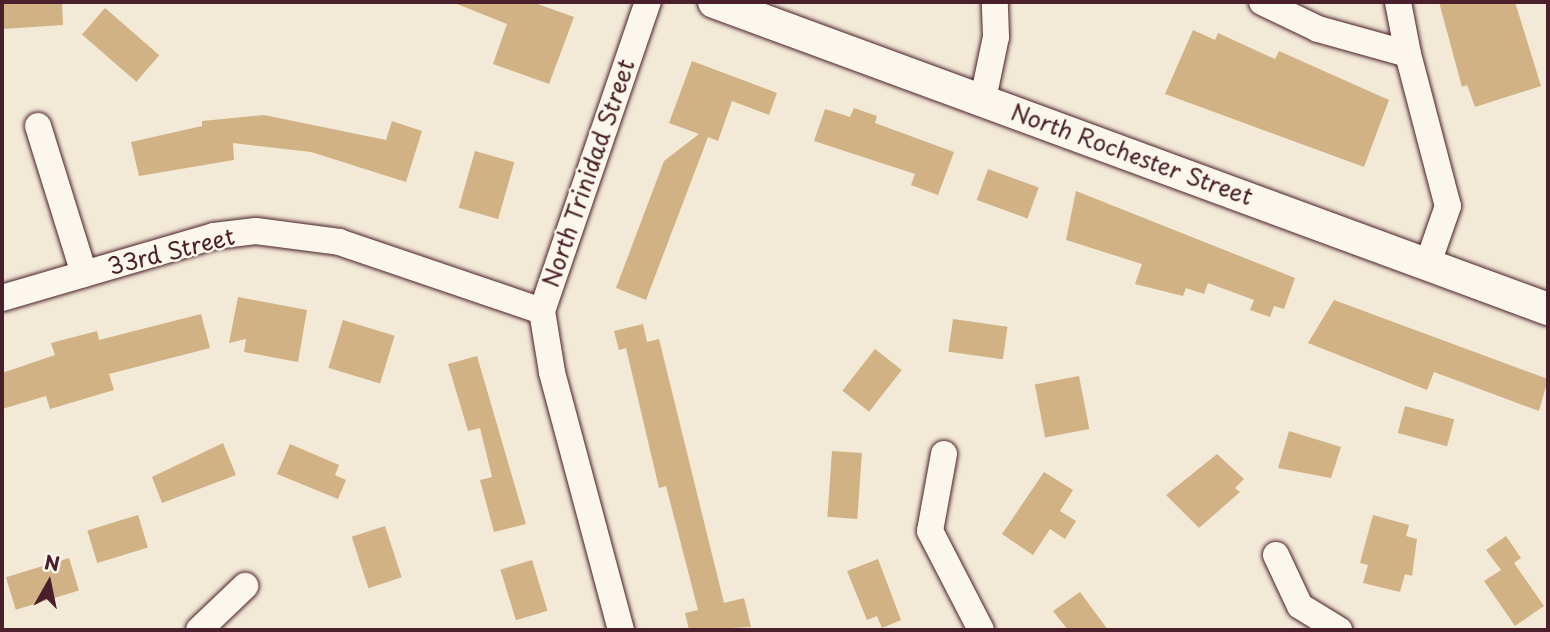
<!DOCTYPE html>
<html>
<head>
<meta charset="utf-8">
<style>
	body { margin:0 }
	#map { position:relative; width:1550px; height:632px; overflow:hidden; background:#f3e9d7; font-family:"Playpen Sans",sans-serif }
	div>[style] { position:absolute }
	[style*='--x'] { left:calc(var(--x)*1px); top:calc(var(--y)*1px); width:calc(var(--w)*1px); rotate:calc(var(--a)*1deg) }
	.building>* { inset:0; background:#d1b285; transform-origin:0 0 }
	.roads { filter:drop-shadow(0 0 2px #4a1f2b) drop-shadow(0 0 2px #4a1f2b) }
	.minor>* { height:26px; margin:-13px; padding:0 13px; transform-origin:13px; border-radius:13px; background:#fbf7ec }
	.tertiary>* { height:32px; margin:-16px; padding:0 16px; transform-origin:16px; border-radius:16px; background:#fbf7ec }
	span { translate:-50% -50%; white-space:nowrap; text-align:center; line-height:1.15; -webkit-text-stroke:5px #fbf7ec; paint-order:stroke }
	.street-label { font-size:23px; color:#4a1f2b }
	.frame { position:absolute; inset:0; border:4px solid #4a1f2b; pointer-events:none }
	.north { position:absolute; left:14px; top:548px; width:70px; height:70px; -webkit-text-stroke:5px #fbf7ec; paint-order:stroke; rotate:9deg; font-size:19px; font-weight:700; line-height:28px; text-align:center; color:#4a1f2b }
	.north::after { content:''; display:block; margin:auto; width:24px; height:32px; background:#4a1f2b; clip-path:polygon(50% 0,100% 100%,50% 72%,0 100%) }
</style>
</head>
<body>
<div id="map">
	<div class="building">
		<div style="clip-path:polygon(2px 2px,62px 2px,63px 25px,2px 29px)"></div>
		<div style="clip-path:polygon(452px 2px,532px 2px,574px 17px,549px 84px,493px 64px,507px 24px)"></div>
		<div style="clip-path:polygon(1439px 2px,1515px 2px,1541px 86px,1475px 107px,1467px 85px,1462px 87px)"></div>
		<div style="left:105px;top:8px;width:72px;height:35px;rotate:41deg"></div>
		<div style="clip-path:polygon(1193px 30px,1215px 40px,1218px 33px,1275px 59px,1279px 51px,1389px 100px,1364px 167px,1165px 94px)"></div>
		<div style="clip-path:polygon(692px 61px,777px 93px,769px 115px,732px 101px,718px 141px,708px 137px,646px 300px,616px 288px,664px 161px,699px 134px,669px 123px)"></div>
		<div style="clip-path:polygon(854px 108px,877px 116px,875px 123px,954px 152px,938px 195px,911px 185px,915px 174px,814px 141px,825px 109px,850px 117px)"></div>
		<div style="clip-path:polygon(264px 115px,386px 140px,392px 121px,422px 131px,406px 182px,311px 152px,233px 143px,234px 160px,139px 176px,131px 142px,202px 126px,202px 121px)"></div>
		<div style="left:475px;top:151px;width:41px;height:59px;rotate:16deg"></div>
		<div style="left:988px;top:169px;width:54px;height:33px;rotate:20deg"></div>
		<div style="clip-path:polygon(1076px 191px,1295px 278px,1284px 309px,1274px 306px,1270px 317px,1250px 310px,1254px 300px,1208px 283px,1204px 294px,1186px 288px,1183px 296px,1135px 284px,1142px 264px,1066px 240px)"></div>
		<div style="clip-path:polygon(238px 297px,307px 310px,298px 362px,244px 352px,246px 339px,229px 343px)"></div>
		<div style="clip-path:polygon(1334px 300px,1548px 379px,1539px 411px,1434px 372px,1427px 390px,1308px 343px)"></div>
		<div style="clip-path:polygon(201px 314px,210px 348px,109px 374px,114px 390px,50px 409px,46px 396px,2px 409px,2px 373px,55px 355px,51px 343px,97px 331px,99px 340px)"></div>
		<div style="left:953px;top:319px;width:55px;height:33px;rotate:8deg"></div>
		<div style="left:343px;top:320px;width:54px;height:50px;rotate:17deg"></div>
		<div style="clip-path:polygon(643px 324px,647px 342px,659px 339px,724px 603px,744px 598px,751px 627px,689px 630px,685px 613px,698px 610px,666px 486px,659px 488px,626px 348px,619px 350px,614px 331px)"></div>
		<div style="left:875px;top:349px;width:34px;height:53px;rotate:38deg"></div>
		<div style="clip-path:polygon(477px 356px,526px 524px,494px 532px,480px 480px,492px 477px,480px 428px,468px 431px,448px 364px)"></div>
		<div style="left:1079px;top:376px;width:54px;height:45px;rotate:79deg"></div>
		<div style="left:1405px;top:406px;width:51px;height:28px;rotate:15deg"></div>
		<div style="clip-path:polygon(1289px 431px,1341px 447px,1331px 478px,1278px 468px)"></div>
		<div style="clip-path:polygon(223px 443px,236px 475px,162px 503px,152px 477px)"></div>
		<div style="clip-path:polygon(290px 444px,339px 465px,335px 475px,346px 480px,338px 499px,277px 474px)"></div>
		<div style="left:832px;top:451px;width:30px;height:66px;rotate:4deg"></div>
		<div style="clip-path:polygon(1217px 454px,1244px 479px,1235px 488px,1240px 492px,1199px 528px,1166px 495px)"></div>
		<div style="clip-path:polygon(1044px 472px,1073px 490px,1060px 511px,1076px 521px,1065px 539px,1050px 529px,1033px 555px,1002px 534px)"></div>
		<div style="left:138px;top:515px;width:34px;height:53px;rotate:73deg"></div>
		<div style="clip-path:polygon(1373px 515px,1409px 525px,1406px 536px,1417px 539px,1412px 576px,1405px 574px,1400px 592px,1363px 583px,1368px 565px,1360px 563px)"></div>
		<div style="left:385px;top:526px;width:54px;height:35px;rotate:72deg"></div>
		<div style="clip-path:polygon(1506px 536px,1521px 558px,1514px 563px,1544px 606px,1515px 626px,1484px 581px,1501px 570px,1486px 550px)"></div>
		<div style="left:69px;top:558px;width:34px;height:66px;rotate:73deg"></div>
		<div style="clip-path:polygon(878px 559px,901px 620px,882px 628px,877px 616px,867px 620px,847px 571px)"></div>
		<div style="left:532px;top:560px;width:53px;height:33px;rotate:73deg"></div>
		<div style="clip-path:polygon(1080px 592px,1108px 630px,1068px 630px,1053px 611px)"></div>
	</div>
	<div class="roads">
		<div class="minor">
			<div style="--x:1262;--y:2;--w:62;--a:25.7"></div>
			<div style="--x:1318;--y:29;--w:93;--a:15.5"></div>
			<div style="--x:1408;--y:54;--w:53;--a:-100.9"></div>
			<div style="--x:1408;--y:54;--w:157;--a:75.3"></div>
			<div style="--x:1448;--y:206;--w:60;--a:109.3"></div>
			<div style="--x:983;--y:99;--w:63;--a:-78.2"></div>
			<div style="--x:996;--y:37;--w:35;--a:-92"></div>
			<div style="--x:38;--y:126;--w:155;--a:72.7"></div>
			<div style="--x:2;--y:298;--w:221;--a:-16.3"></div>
			<div style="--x:214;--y:236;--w:42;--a:-6.8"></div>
			<div style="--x:256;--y:231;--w:84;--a:7.5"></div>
			<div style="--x:339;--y:242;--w:214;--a:18.8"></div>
			<div style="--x:944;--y:454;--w:78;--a:100.3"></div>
			<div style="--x:930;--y:531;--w:111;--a:62.7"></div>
			<div style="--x:1276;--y:555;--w:56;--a:64.8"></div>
			<div style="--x:1300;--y:606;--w:46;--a:31.6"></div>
			<div style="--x:199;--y:630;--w:64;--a:-43.7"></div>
			<div style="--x:621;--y:630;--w:267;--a:-105"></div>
			<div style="--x:552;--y:372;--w:62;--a:-99.3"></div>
			<div style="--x:542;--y:311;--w:327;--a:-71.1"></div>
		</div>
		<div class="tertiary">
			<div style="--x:714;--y:2;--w:889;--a:20.21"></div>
		</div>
	</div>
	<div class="street-label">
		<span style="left:1132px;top:154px;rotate:20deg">North Rochester Street</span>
		<span style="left:588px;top:173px;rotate:-71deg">North Trinidad Street</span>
		<span style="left:171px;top:251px;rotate:-14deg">33rd Street</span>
	</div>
	<div class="frame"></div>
	<div class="north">N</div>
</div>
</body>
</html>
